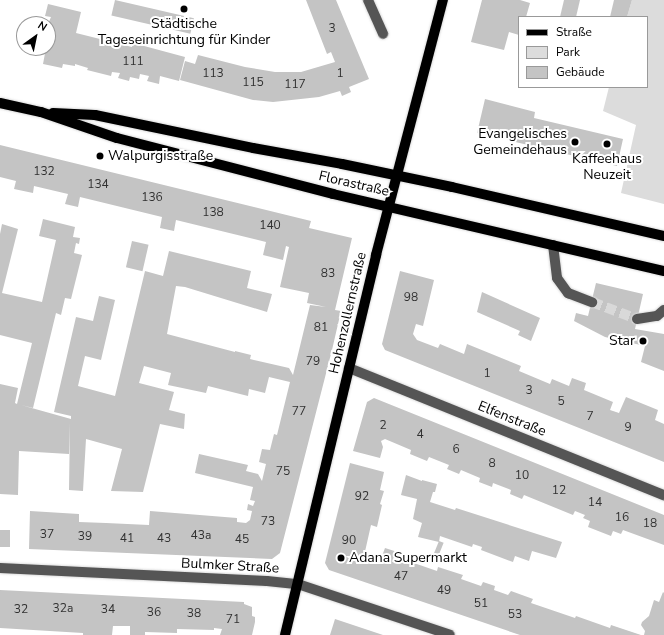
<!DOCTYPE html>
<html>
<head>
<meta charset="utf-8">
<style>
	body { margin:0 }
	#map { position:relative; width:664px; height:635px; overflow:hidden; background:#fff; font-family:"Nunito Sans",sans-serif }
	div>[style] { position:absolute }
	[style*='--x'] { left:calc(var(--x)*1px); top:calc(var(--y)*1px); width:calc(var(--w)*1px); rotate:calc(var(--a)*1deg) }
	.green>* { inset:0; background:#dcdcdc }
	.building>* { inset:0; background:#c4c4c4; transform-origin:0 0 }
	.minor-tunnel>* { height:10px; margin-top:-5px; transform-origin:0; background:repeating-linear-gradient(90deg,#d9d9d9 0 10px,transparent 0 15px) }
	.roads { filter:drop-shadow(0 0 1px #dbdbdb) drop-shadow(0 0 1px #dbdbdb) }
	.minor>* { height:10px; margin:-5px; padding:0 5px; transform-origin:5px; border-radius:5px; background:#555 }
	.major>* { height:10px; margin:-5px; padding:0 5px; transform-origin:5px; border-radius:5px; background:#000 }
	.dots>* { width:11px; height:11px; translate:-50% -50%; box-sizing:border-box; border:2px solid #fff; border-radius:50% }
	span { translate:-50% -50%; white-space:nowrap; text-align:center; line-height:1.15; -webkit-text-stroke:4px #fff; paint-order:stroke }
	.number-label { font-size:12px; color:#313131 }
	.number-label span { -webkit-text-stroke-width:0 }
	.poi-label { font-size:14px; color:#000 }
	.right { translate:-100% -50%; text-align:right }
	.left { translate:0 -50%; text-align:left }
	.street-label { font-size:14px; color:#000 }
	.legend { position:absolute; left:518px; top:16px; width:130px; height:72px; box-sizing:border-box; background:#fff; border:1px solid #999; margin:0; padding:5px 7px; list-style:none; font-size:12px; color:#000 }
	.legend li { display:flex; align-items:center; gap:8px; height:20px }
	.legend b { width:20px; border:1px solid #999 }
	.north { position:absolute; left:16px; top:16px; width:40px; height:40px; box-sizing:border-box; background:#fff; border:1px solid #999; border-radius:50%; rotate:33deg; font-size:11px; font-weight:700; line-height:16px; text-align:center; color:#000 }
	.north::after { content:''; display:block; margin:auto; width:14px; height:18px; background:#000; clip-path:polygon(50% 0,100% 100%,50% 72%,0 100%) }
</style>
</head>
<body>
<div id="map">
	<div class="green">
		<div style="clip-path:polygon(632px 0,664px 0,664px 204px,621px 193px,636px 125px,603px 111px,609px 87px,647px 87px,647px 17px,627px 17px)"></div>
	</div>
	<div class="building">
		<div style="left:115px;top:0;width:81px;height:16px;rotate:13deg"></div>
		<div style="clip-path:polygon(306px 0,336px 0,369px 79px,349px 87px,351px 92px,342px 96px,340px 91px,319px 97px,273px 102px,253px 100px,180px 80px,185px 61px,195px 64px,198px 55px,245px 67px,275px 72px,301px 72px,335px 62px,331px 52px,327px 54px)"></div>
		<div style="clip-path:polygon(482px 0,520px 0,530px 3px,526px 17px,519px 17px,519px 35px,509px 32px,504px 50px,471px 42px)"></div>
		<div style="clip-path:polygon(564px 0,580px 0,576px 17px,560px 17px)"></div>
		<div style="clip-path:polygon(614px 0,632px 0,627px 17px,610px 17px)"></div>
		<div style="clip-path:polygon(48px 4px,81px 12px,76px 33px,132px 47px,133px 43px,185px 57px,179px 81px,160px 76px,159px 84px,147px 81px,149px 76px,140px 74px,139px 79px,130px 77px,129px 81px,118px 78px,120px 73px,112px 72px,111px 76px,87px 70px,88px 68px,75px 64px,75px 66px,63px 64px,62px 68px,43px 64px,46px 48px,48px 48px,49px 34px,48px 24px,51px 17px,45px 16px)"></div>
		<div style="clip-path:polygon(485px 99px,535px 112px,534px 118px,623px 139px,617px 166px,477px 133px)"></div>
		<div style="clip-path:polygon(0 145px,311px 221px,309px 228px,352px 238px,335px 310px,341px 311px,332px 350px,280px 553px,272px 559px,29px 549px,30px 511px,79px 514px,79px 522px,106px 523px,149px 525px,150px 511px,237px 518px,237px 522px,246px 523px,250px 520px,252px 511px,247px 510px,248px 504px,253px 506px,255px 501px,250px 500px,253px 487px,195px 473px,199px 454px,248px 465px,246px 471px,258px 474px,262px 481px,266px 464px,259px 462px,262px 449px,270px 450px,274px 434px,277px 435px,290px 382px,269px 377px,265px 393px,249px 389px,248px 396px,208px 386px,206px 393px,168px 385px,171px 373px,144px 366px,139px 383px,174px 392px,169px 410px,185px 414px,184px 429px,160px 424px,143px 492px,111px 491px,122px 449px,86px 439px,83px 491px,69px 490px,70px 423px,69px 454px,19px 451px,18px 495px,0 494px,0 384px,18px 388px,15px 403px,17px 404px,32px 343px,0 335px,0 234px,2px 224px,18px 229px,2px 293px,42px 302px,56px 240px,39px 236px,43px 219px,75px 227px,73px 237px,80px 238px,79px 244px,76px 243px,74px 253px,82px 255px,71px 299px,65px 298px,61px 315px,56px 313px,33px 408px,21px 405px,71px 419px,71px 416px,54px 412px,76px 317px,93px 321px,99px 296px,115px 300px,101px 360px,85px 356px,78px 386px,115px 396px,145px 271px,163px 276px,169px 251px,251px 271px,247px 288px,272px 294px,267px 312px,185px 287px,176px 286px,167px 334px,235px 352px,235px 351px,251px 355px,250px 359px,289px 368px,293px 375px,310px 305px,326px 307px,307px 303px,309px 293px,280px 287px,289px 247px,286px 246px,283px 260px,263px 255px,266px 242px,176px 220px,174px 231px,160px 228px,162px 217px,80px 197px,78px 207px,65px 204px,68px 194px,34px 186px,33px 193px,14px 189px,16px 181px,0 177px)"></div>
		<div style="left:132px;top:241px;width:17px;height:27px;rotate:13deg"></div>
		<div style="clip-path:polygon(400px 271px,434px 280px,423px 326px,416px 324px,413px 334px,417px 340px,438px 348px,440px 344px,464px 354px,467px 344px,521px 366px,519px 371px,550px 384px,552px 379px,569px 386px,572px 378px,586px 383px,584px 390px,613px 402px,610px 410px,619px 413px,626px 397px,658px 410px,655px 420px,664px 424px,664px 462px,385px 350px,382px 344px)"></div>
		<div style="clip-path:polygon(596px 283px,643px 294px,635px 329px,664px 334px,664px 371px,641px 362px,645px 346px,605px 337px,574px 321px,576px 313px,588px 316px)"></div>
		<div style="clip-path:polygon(482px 292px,540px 318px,531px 341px,518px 335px,520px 331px,477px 312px)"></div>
		<div style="clip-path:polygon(374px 398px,664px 515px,664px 545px,623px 530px,621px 534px,613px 531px,611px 536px,588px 527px,590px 521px,583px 518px,585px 515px,575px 511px,573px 515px,524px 495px,522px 499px,510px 494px,511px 490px,493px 483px,492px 487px,479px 482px,480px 478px,461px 470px,459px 474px,447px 469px,449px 465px,429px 457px,427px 461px,410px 454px,411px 450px,385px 439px,381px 441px,383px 447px,380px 458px,353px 451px,367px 402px)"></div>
		<div style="clip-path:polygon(350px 463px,384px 472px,380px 490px,384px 491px,380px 504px,382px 505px,377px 527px,371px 525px,364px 556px,379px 564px,385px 548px,413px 557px,411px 562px,437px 571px,438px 567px,463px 575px,461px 579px,481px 586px,483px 582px,495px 586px,494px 590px,508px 595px,511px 591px,533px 599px,531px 603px,575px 618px,576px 616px,610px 628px,611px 625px,641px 635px,520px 635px,329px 570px,325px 563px)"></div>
		<div style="clip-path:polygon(406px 475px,422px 481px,422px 480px,437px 484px,435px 492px,433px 492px,430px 502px,455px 510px,456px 508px,562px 542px,556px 558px,532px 551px,529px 561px,515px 556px,513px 562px,481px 550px,482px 547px,473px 544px,472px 547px,440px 536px,439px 542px,418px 537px,422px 523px,413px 519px,417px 499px,401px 495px)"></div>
		<div style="left:0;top:530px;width:10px;height:17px"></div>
		<div style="left:439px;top:541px;width:5px;height:16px;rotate:22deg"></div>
		<div style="clip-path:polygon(0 590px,244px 602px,244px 604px,252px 607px,252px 616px,255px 617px,255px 622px,252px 635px,220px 635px,222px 629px,214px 628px,214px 630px,177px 629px,177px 633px,145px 632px,145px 635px,130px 635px,130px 626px,113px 626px,112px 635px,83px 635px,83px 633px,0 628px)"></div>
		<div style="clip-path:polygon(663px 592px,664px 593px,664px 635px,644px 635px,645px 631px,641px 625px,642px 622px,649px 616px,654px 600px,659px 602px)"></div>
		<div style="clip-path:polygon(335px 619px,383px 635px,330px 635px)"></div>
	</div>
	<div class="minor-tunnel">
		<div style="--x:592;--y:302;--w:48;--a:20.7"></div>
	</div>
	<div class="roads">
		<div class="minor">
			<div style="--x:368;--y:0;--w:37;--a:66"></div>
			<div style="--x:553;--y:245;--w:33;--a:83"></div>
			<div style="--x:557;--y:278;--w:19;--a:54"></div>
			<div style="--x:568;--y:293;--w:26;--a:21"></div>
			<div style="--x:637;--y:319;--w:20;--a:-9"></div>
			<div style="--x:657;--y:316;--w:9;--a:-41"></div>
			<div style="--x:349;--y:368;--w:340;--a:22"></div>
			<div style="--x:0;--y:568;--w:267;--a:2.8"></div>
			<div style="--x:267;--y:581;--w:31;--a:6"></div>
			<div style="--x:298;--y:584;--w:160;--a:18.5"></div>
		</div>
		<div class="major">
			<div style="--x:0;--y:103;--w:42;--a:12.4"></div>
			<div style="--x:41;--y:112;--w:80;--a:18.9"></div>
			<div style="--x:117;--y:138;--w:223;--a:14.5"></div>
			<div style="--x:333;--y:194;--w:340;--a:13.1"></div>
			<div style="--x:53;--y:113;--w:42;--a:2.7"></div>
			<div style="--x:95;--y:115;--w:161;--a:11.8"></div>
			<div style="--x:253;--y:148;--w:90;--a:10.2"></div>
			<div style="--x:342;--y:164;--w:112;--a:11.8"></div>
			<div style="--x:452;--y:187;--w:218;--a:13"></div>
			<div style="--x:285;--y:635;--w:391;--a:-76.5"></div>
			<div style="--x:376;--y:255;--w:264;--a:-75.3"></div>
		</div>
	</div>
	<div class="dots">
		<div style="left:184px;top:9px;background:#000"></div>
		<div style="left:575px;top:142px;background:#000"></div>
		<div style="left:607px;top:144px;background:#000"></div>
		<div style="left:100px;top:156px;background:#000"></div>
		<div style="left:643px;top:341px;background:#000"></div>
		<div style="left:341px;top:558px;background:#000"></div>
	</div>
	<div class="number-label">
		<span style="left:332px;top:29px">3</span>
		<span style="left:133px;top:62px">111</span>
		<span style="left:213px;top:74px">113</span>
		<span style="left:340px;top:74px">1</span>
		<span style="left:253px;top:83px">115</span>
		<span style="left:295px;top:85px">117</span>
		<span style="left:44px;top:172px">132</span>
		<span style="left:98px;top:185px">134</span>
		<span style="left:152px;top:198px">136</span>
		<span style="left:213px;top:213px">138</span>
		<span style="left:270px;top:226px">140</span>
		<span style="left:328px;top:274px">83</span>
		<span style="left:411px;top:298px">98</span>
		<span style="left:321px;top:328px">81</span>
		<span style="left:313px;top:362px">79</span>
		<span style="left:487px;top:374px">1</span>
		<span style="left:529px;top:391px">3</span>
		<span style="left:561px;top:402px">5</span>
		<span style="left:299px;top:412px">77</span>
		<span style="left:590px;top:417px">7</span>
		<span style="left:383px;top:426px">2</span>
		<span style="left:628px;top:428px">9</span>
		<span style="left:420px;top:435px">4</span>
		<span style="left:456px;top:450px">6</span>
		<span style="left:492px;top:464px">8</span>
		<span style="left:283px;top:472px">75</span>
		<span style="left:522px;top:476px">10</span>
		<span style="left:559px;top:491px">12</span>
		<span style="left:362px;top:497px">92</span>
		<span style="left:595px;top:503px">14</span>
		<span style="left:622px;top:518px">16</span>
		<span style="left:268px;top:522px">73</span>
		<span style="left:650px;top:524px">18</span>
		<span style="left:47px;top:535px">37</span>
		<span style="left:201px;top:536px">43a</span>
		<span style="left:85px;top:537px">39</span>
		<span style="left:127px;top:539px">41</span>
		<span style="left:164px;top:539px">43</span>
		<span style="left:242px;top:540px">45</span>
		<span style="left:349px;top:541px">90</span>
		<span style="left:401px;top:577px">47</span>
		<span style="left:444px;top:591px">49</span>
		<span style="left:481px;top:604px">51</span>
		<span style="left:63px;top:609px">32a</span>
		<span style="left:21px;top:610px">32</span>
		<span style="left:108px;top:610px">34</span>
		<span style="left:154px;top:613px">36</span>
		<span style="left:194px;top:614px">38</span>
		<span style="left:515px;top:615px">53</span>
		<span style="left:233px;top:620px">71</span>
	</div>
	<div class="poi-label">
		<span style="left:184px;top:32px">Städtische<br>Tageseinrichtung für Kinder</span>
		<span class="right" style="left:567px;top:142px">Evangelisches<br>Gemeindehaus</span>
		<span class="left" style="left:108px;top:156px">Walpurgisstraße</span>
		<span style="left:607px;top:167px">Kaffeehaus<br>Neuzeit</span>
		<span class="right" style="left:635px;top:341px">Star</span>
		<span class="left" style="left:349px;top:558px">Adana Supermarkt</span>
	</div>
	<div class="street-label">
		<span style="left:354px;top:184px;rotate:13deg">Florastraße</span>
		<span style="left:348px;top:313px;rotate:-77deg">Hohenzollernstraße</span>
		<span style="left:512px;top:419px;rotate:22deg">Elfenstraße</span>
		<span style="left:230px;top:566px;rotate:3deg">Bulmker Straße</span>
	</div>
	<ul class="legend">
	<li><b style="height:5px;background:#000"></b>Straße</li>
	<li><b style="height:11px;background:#dcdcdc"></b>Park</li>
	<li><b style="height:11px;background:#c4c4c4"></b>Gebäude</li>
	</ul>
	<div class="north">N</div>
</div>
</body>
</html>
